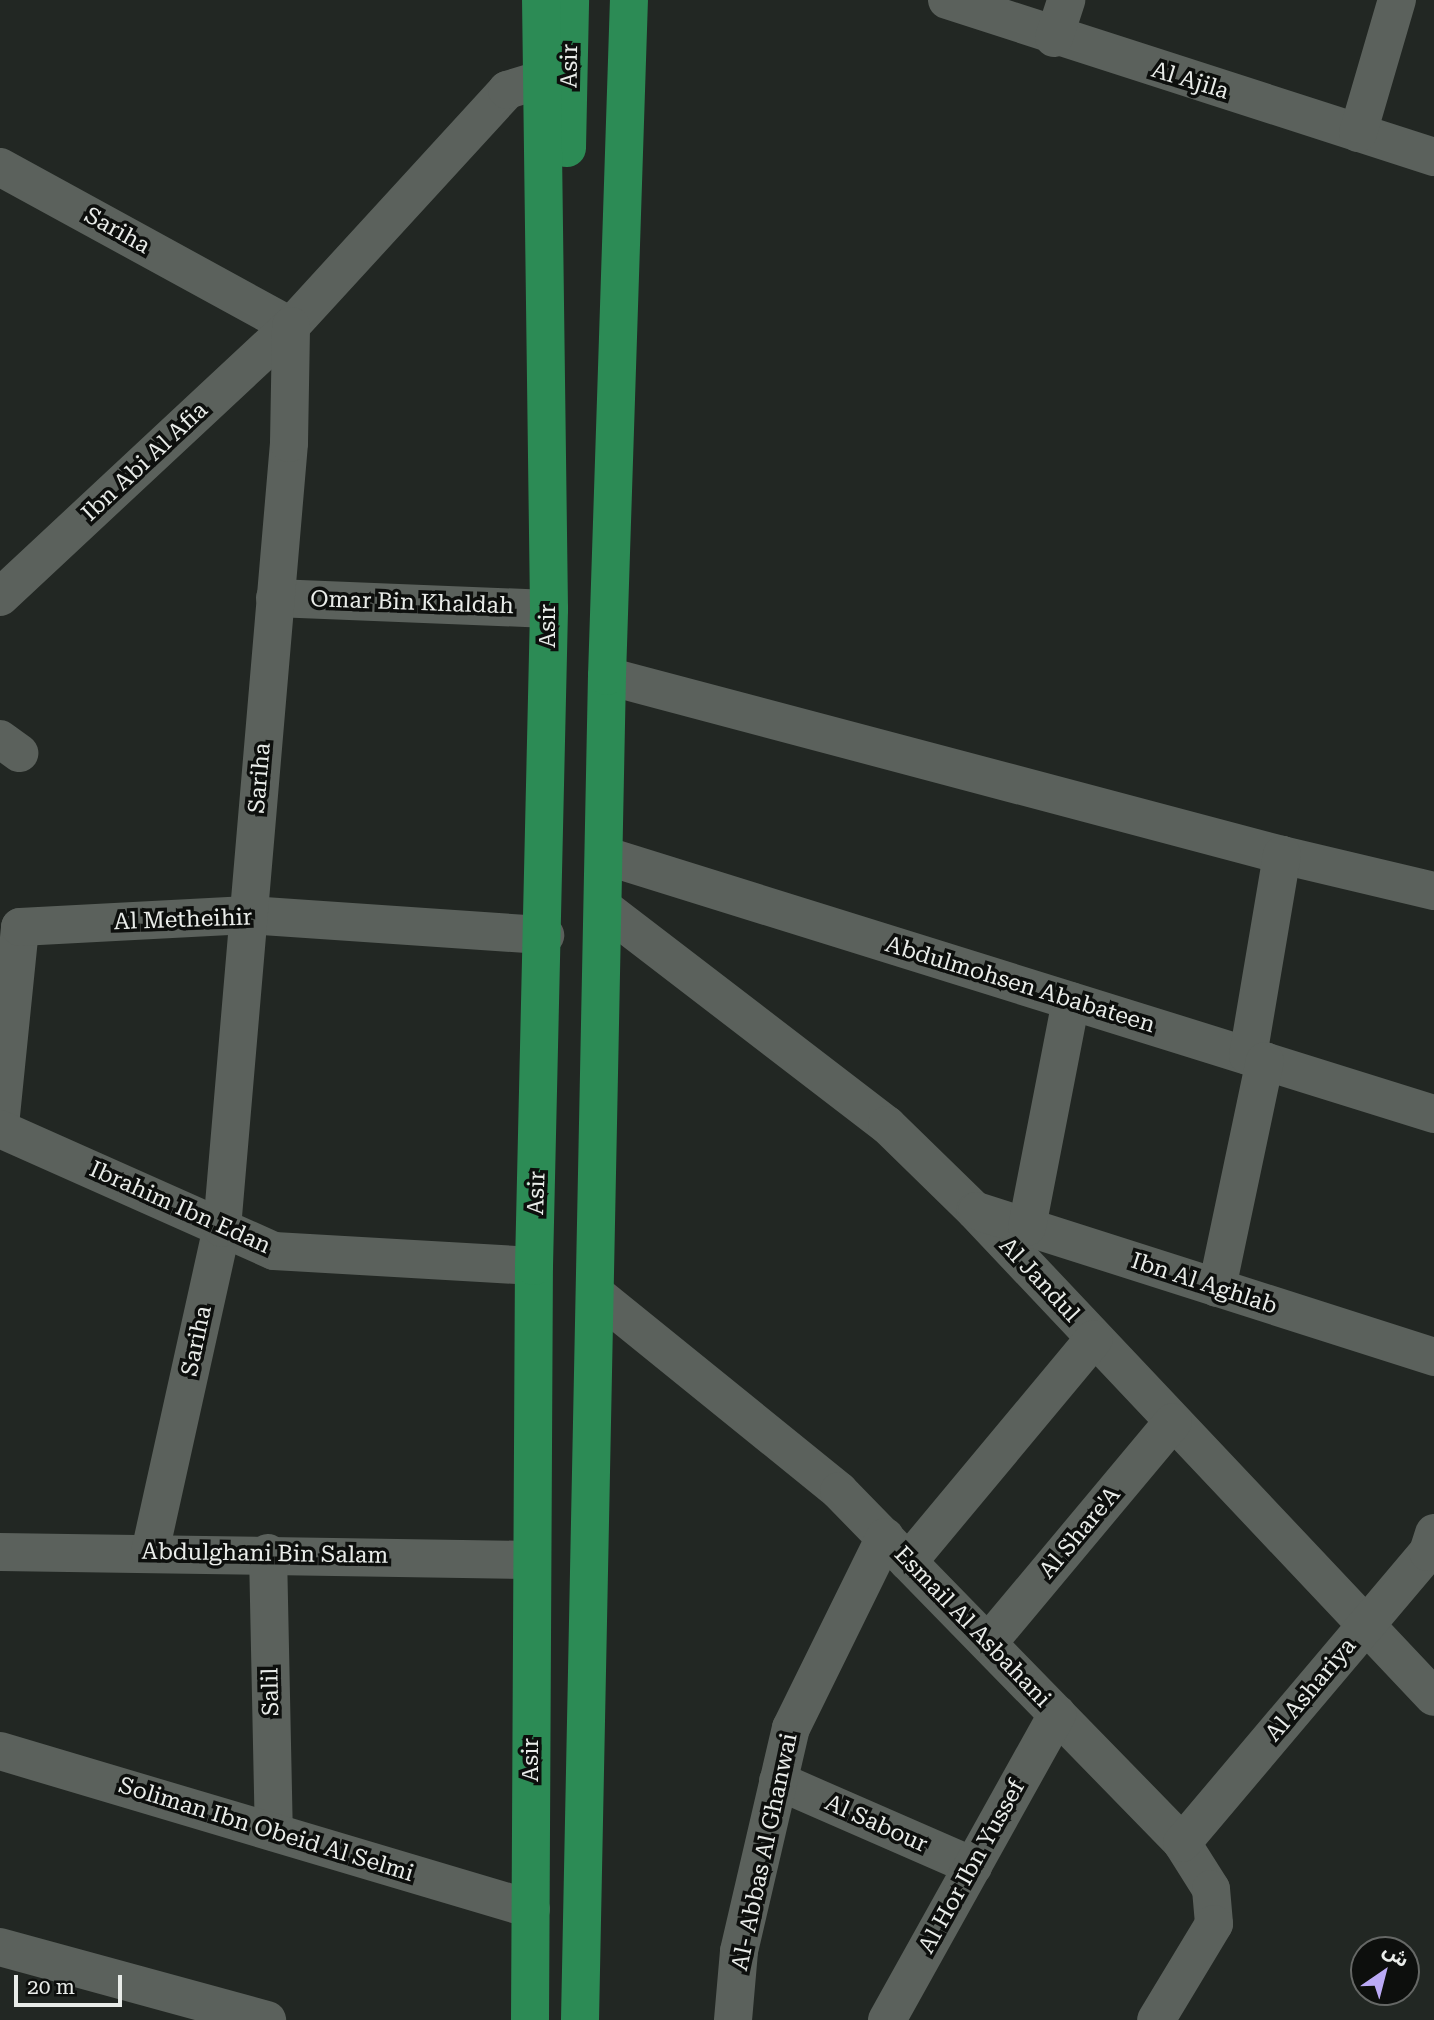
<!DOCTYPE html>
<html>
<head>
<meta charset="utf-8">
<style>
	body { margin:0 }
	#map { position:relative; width:1434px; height:2020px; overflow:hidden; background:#222723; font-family:"Roboto Serif","Noto Sans Arabic",serif }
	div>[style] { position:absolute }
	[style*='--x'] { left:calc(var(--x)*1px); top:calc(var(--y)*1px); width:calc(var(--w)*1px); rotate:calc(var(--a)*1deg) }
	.street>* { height:38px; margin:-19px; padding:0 19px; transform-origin:19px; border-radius:19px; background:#5b615c }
	.primary>* { height:38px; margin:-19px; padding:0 19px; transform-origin:19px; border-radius:19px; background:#2c8b55 }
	span { translate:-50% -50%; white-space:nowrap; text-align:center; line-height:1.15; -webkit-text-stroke:7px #0d0f0d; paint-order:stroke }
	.street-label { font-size:23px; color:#e9ece9 }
	.north { position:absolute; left:1350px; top:1936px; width:70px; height:70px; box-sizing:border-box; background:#0d0f0d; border:2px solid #656765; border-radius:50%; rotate:35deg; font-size:19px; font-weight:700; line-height:28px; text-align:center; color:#e9ece9 }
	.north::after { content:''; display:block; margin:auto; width:24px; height:32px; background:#bbaaf6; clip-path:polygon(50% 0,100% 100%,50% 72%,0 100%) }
	.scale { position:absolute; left:14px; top:1975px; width:108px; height:32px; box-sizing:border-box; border:4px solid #e9ece9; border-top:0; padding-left:9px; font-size:21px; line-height:24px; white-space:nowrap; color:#e9ece9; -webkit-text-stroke:5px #0d0f0d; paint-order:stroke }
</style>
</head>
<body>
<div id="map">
	<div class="street">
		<div style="--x:947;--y:0;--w:512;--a:17.87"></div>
		<div style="--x:1054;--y:38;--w:40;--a:-72"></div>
		<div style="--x:1358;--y:133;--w:139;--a:-73.7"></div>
		<div style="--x:0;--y:167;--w:332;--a:28.7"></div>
		<div style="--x:0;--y:597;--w:398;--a:-43"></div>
		<div style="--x:291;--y:326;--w:320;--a:-47.5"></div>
		<div style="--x:507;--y:90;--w:37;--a:-17"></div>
		<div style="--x:275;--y:598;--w:274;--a:2.3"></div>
		<div style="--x:607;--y:676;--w:698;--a:14.85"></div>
		<div style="--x:1282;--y:855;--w:156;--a:13.3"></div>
		<div style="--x:0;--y:739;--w:24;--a:36"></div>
		<div style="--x:606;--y:856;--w:867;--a:17.31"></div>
		<div style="--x:604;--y:908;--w:357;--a:37.5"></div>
		<div style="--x:887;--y:1125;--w:123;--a:44.3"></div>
		<div style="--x:975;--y:1211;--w:668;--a:46.64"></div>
		<div style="--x:1248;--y:1056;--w:204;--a:-80.4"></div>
		<div style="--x:0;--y:1125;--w:199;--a:-84.2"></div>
		<div style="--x:20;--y:927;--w:228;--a:-3"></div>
		<div style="--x:248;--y:915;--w:298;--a:3.9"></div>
		<div style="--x:0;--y:1129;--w:300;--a:24"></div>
		<div style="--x:274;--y:1251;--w:260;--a:3.3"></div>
		<div style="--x:977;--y:1211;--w:480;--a:17.7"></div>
		<div style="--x:1027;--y:1227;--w:230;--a:-79"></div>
		<div style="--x:1217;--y:1288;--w:232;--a:-78.1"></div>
		<div style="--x:596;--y:1294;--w:313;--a:39"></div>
		<div style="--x:839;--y:1491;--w:491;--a:45.7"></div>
		<div style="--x:1182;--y:1843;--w:54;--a:57.8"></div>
		<div style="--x:1211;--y:1889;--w:35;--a:85"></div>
		<div style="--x:1214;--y:1924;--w:112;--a:121.1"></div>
		<div style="--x:0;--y:1552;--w:530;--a:0.86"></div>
		<div style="--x:150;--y:1552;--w:332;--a:-77.5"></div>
		<div style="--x:222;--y:1228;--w:788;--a:-85.12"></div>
		<div style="--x:289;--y:443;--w:117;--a:-89"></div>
		<div style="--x:268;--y:1553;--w:279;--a:88.8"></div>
		<div style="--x:908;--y:1562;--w:290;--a:-50.2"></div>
		<div style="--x:988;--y:1643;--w:288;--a:-50.1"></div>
		<div style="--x:0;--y:1751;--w:554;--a:16.57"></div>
		<div style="--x:778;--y:1781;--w:213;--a:23.6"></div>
		<div style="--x:1182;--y:1843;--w:381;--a:-49.8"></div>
		<div style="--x:1428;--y:1552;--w:20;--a:-72"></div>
		<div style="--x:0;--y:1947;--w:277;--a:15.3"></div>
		<div style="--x:733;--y:2020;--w:69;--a:-85"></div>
		<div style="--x:739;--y:1951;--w:229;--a:-76.9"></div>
		<div style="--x:791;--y:1728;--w:213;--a:-63.8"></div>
		<div style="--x:887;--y:2020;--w:350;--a:-60.9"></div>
	</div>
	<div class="primary">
		<div style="--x:567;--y:148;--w:148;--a:-88.8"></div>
		<div style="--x:530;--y:2020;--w:754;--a:-89.7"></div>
		<div style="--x:534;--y:1266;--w:657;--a:-88.69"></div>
		<div style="--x:549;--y:609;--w:609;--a:-90.75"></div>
		<div style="--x:580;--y:2020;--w:1344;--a:-88.85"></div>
		<div style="--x:607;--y:676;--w:676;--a:-88.14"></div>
	</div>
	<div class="street-label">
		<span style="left:570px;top:66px;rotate:-89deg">Asir</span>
		<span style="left:1190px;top:81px;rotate:17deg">Al Ajila</span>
		<span style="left:117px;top:231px;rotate:29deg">Sariha</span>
		<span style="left:145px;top:462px;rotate:-43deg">Ibn Abi Al Afia</span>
		<span style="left:412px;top:603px;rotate:2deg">Omar Bin Khaldah</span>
		<span style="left:548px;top:626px;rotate:-90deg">Asir</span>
		<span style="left:260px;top:778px;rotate:-85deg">Sariha</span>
		<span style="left:183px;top:920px;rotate:-2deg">Al Metheihir</span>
		<span style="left:1020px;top:985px;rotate:17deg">Abdulmohsen Ababateen</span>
		<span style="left:537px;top:1193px;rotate:-88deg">Asir</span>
		<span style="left:180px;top:1208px;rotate:24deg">Ibrahim Ibn Edan</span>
		<span style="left:1039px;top:1280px;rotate:47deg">Al Jandul</span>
		<span style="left:1204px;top:1284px;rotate:18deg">Ibn Al Aghlab</span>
		<span style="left:197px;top:1341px;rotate:-78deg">Sariha</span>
		<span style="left:1080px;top:1533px;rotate:-50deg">Al Share'A</span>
		<span style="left:265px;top:1554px;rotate:1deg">Abdulghani Bin Salam</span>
		<span style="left:972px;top:1627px;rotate:46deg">Esmail Al Asbahani</span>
		<span style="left:1311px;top:1690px;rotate:-50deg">Al Ashariya</span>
		<span style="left:271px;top:1692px;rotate:-91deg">Salil</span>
		<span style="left:531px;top:1760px;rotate:-90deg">Asir</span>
		<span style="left:876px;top:1824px;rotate:24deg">Al Sabour</span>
		<span style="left:266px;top:1830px;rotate:17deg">Soliman Ibn Obeid Al Selmi</span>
		<span style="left:765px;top:1852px;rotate:-78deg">Al- Abbas Al Ghanwai</span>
		<span style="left:972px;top:1867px;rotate:-61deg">Al Hor Ibn Yussef</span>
	</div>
	<div class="north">ش</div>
	<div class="scale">20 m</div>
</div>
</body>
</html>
